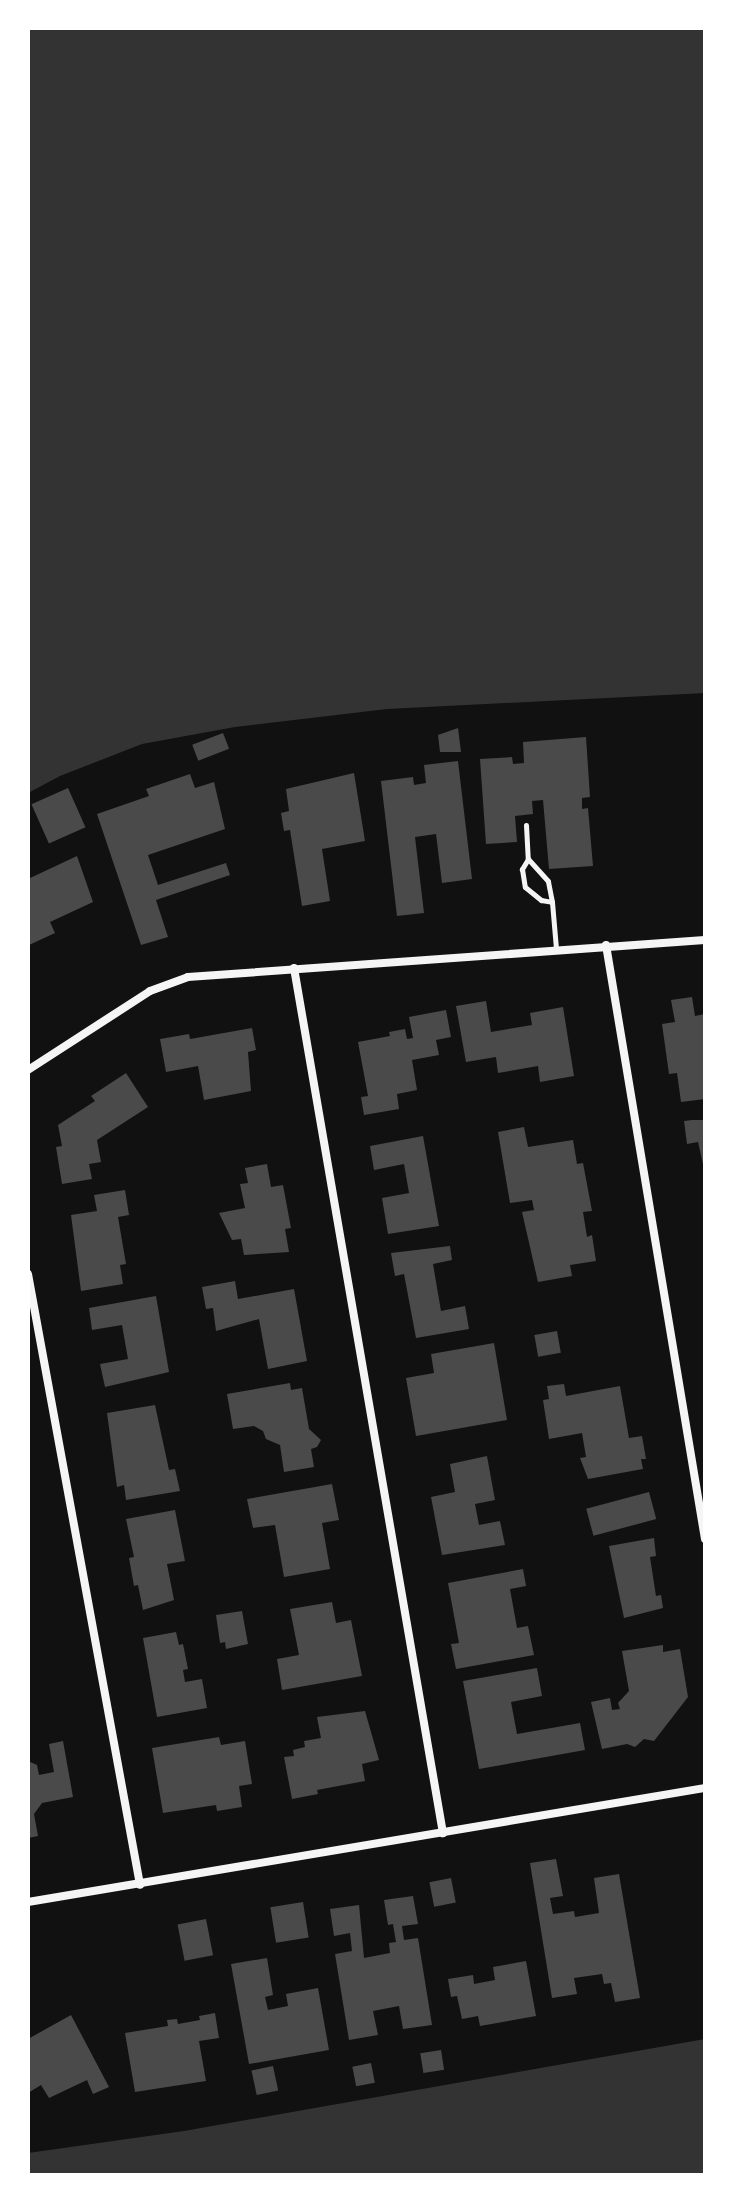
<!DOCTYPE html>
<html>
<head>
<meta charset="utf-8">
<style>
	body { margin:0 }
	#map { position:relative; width:733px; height:2203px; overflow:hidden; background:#111; font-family:"Open Sans",sans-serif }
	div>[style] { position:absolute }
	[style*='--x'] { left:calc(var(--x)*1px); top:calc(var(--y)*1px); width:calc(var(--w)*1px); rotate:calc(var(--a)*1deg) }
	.water>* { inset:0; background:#333 }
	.building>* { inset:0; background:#4a4a4a; transform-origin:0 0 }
	.service>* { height:5px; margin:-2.5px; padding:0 2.5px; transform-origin:2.5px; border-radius:2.5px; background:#f5f5f5 }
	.minor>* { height:8px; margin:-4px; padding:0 4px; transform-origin:4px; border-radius:4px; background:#f5f5f5 }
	span { translate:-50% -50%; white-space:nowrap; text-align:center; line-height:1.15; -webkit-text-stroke:6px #fff; paint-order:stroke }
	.frame { position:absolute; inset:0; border:30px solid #fff; pointer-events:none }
</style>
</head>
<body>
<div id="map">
	<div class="water">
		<div style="clip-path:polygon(28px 28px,705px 28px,705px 693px,387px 709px,235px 727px,142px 744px,60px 776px,28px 793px)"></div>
		<div style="clip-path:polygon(705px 2039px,705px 2175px,28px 2175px,28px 2153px,184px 2131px)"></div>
	</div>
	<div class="building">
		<div style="clip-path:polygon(458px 728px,461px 752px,440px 752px,438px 735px)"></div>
		<div style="left:223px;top:733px;width:17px;height:33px;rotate:69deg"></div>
		<div style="clip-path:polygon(586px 737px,590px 797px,582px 798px,582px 809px,588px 808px,593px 866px,549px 869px,543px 800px,532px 801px,533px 814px,515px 816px,517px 842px,486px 844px,480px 759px,512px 757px,513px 764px,524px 763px,523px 742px)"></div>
		<div style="clip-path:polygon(458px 761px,472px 879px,442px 883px,436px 834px,415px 837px,424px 913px,397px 916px,381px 781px,413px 777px,414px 785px,426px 783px,424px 765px)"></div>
		<div style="clip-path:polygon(354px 773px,365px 841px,322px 849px,330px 901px,302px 906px,290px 830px,284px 831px,281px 813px,289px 811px,286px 789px)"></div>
		<div style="clip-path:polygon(190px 774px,195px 788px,214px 782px,225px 829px,148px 855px,158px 885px,226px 863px,230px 875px,156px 900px,168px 937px,141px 945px,97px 814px,149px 796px,146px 789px)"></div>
		<div style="left:68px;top:788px;width:43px;height:40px;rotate:66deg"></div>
		<div style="clip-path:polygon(77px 856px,93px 902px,50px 922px,55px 933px,29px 945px,28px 879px)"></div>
		<div style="clip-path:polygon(692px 997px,695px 1016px,705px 1014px,705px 1099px,681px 1102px,677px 1073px,669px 1074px,662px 1024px,675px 1022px,671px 1000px)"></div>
		<div style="clip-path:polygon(486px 1001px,491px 1032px,532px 1025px,530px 1013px,563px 1007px,574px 1076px,540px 1082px,538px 1066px,498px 1073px,496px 1057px,466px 1062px,456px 1006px)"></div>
		<div style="clip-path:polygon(446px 1010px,451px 1037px,436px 1040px,439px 1055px,412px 1060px,417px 1090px,397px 1094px,399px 1109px,364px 1115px,361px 1097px,368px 1096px,358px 1042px,390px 1036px,389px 1032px,405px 1029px,407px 1039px,413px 1038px,409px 1017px)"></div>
		<div style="clip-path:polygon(252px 1028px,256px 1050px,248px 1052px,251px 1091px,204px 1100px,198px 1066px,166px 1072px,160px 1039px,189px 1034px,190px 1039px)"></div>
		<div style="clip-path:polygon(126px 1073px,148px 1107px,97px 1140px,101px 1162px,89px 1164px,92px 1179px,62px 1184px,56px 1147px,62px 1146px,58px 1125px,95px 1101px,91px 1096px)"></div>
		<div style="clip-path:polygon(692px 1120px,705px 1120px,705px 1173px,698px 1142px,687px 1144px,684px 1121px)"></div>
		<div style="clip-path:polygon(524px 1127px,528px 1147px,573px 1140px,577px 1164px,583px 1163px,592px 1211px,583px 1212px,587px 1237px,592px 1235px,596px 1261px,570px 1265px,572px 1276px,538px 1282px,522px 1212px,534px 1210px,532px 1200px,510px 1203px,498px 1132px)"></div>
		<div style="clip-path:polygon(423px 1136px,439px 1226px,388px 1234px,382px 1198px,409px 1193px,404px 1164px,374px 1170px,370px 1146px)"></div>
		<div style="clip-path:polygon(267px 1164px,271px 1187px,283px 1185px,291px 1228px,285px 1229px,289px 1252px,244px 1255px,241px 1239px,232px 1240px,219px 1213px,245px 1208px,240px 1184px,248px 1183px,245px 1168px)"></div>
		<div style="clip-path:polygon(125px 1190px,129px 1215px,118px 1217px,126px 1264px,120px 1265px,123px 1284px,81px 1291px,71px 1215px,97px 1211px,94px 1195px)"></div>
		<div style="clip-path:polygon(450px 1246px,452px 1260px,433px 1264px,441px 1311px,465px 1306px,469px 1329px,416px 1338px,404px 1274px,395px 1276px,391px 1253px)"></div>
		<div style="clip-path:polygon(235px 1281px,238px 1299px,294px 1289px,307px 1361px,268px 1369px,259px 1319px,216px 1331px,213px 1308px,206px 1309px,202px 1287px)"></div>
		<div style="clip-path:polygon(156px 1296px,169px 1372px,105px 1387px,100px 1364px,128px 1359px,122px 1325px,92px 1330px,89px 1308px)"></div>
		<div style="left:557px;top:1331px;width:22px;height:23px;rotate:80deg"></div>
		<div style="clip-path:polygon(494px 1343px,507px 1420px,416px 1436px,406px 1378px,434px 1373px,431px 1354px)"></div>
		<div style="clip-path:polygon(290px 1383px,291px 1390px,302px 1388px,309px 1429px,321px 1440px,317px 1447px,311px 1449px,314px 1467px,284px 1472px,280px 1445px,266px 1439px,263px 1431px,254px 1426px,233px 1429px,227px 1394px)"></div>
		<div style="clip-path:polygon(564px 1384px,566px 1396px,620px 1386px,629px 1438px,642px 1436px,646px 1459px,641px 1459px,643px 1469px,588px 1479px,580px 1458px,586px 1457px,582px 1433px,549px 1439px,543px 1400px,549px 1399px,547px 1386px)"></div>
		<div style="clip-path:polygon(155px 1405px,169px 1470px,175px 1469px,180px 1491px,126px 1500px,124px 1485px,117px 1487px,107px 1413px)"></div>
		<div style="clip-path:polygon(487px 1456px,495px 1500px,475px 1504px,479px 1525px,500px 1521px,505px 1545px,442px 1555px,431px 1497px,455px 1492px,450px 1464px)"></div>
		<div style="clip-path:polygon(332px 1484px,339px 1520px,322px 1523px,330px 1569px,284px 1577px,275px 1525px,253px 1528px,247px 1499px)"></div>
		<div style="left:649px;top:1492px;width:28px;height:65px;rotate:75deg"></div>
		<div style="clip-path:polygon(175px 1510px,185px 1561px,167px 1564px,174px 1600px,143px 1610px,138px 1585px,134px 1586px,129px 1558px,134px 1557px,126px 1519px)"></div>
		<div style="clip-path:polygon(654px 1538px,656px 1556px,650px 1557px,656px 1596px,661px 1595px,663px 1608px,624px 1618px,609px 1546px)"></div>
		<div style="clip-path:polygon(523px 1569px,526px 1586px,510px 1589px,517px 1628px,528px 1626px,534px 1655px,456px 1669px,451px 1644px,459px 1643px,448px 1583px)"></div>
		<div style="clip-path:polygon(332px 1602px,336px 1623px,351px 1620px,362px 1676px,282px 1690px,277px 1659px,299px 1655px,290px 1609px)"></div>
		<div style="clip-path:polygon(242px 1611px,248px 1644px,226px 1649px,225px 1642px,220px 1643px,216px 1615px)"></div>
		<div style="clip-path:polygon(176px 1632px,179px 1645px,183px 1644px,188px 1669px,183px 1670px,185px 1682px,202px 1679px,207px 1708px,157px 1717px,143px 1638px)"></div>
		<div style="clip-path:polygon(663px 1645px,663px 1652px,680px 1649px,688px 1697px,654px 1741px,644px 1739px,635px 1747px,627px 1744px,602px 1749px,591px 1702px,610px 1698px,612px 1710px,620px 1709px,618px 1703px,629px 1691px,622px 1651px)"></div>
		<div style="clip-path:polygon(537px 1668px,542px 1696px,511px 1702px,517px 1734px,580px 1723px,585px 1750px,479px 1769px,463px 1681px)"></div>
		<div style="clip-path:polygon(365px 1711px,379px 1760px,362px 1764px,365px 1781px,317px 1790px,318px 1794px,292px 1799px,284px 1757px,294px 1756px,293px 1750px,305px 1747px,304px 1741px,321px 1738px,317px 1717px)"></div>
		<div style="clip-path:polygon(219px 1737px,221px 1745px,245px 1741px,252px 1784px,239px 1786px,242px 1807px,217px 1811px,216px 1805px,163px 1813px,152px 1748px)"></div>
		<div style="clip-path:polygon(63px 1741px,73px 1797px,42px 1803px,34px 1814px,38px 1836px,28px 1838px,28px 1761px,37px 1765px,39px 1775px,54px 1772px,49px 1744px)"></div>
		<div style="clip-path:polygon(556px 1859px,563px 1896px,550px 1898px,553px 1914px,574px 1911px,575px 1917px,599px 1913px,594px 1878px,619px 1874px,640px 1998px,615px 2002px,611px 1983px,604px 1984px,602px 1974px,574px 1978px,577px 1994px,552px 1998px,530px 1863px)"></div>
		<div style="left:451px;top:1878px;width:25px;height:22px;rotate:79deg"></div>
		<div style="clip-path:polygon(413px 1896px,418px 1924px,402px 1926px,404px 1940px,418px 1938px,432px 2025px,403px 2029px,399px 2006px,373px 2011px,378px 2035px,349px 2040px,335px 1954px,352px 1951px,350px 1933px,334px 1936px,330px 1909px,359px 1905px,364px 1958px,390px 1953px,389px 1943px,396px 1942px,393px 1924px,388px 1925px,384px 1900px)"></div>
		<div style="left:303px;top:1902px;width:36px;height:33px;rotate:81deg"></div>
		<div style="left:206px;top:1919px;width:37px;height:29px;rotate:79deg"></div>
		<div style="clip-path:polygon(267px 1958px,273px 1995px,265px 1997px,268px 2010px,288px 2006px,286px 1994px,318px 1988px,329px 2050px,249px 2064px,231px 1964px)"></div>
		<div style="clip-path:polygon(526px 1961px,536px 2016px,480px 2026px,478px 2016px,462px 2019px,457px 1996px,451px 1997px,448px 1979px,473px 1975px,474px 1984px,495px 1980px,493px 1967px)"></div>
		<div style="clip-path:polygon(215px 2013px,219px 2038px,199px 2041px,206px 2081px,135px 2092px,125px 2033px,168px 2026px,167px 2020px,177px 2019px,178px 2024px,200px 2020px,199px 2016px)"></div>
		<div style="clip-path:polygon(71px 2015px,109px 2087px,93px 2094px,87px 2080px,49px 2098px,41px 2085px,28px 2093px,28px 2039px)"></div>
		<div style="left:441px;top:2050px;width:20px;height:21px;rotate:81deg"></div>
		<div style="left:371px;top:2063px;width:20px;height:19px;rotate:79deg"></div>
		<div style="left:273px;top:2066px;width:25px;height:22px;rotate:78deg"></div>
	</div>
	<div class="service">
		<div style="--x:526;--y:825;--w:34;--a:87"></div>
		<div style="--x:552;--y:902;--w:21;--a:-101"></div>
		<div style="--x:548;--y:881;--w:30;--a:-132"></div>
		<div style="--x:528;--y:859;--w:12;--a:121"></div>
		<div style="--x:522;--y:869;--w:18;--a:81"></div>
		<div style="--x:525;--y:887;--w:21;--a:39"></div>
		<div style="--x:541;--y:900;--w:11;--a:10"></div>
		<div style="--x:552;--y:902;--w:47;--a:85.1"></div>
	</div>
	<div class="minor">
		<div style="--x:606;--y:945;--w:602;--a:80.54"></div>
		<div style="--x:294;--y:968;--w:878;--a:80.23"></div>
		<div style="--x:28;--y:1070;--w:145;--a:-32.9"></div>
		<div style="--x:150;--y:991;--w:40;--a:-20.2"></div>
		<div style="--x:188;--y:977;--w:518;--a:-4.09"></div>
		<div style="--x:28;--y:1274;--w:621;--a:79.61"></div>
		<div style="--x:28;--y:1902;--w:687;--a:-9.56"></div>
	</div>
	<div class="frame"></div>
</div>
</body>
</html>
